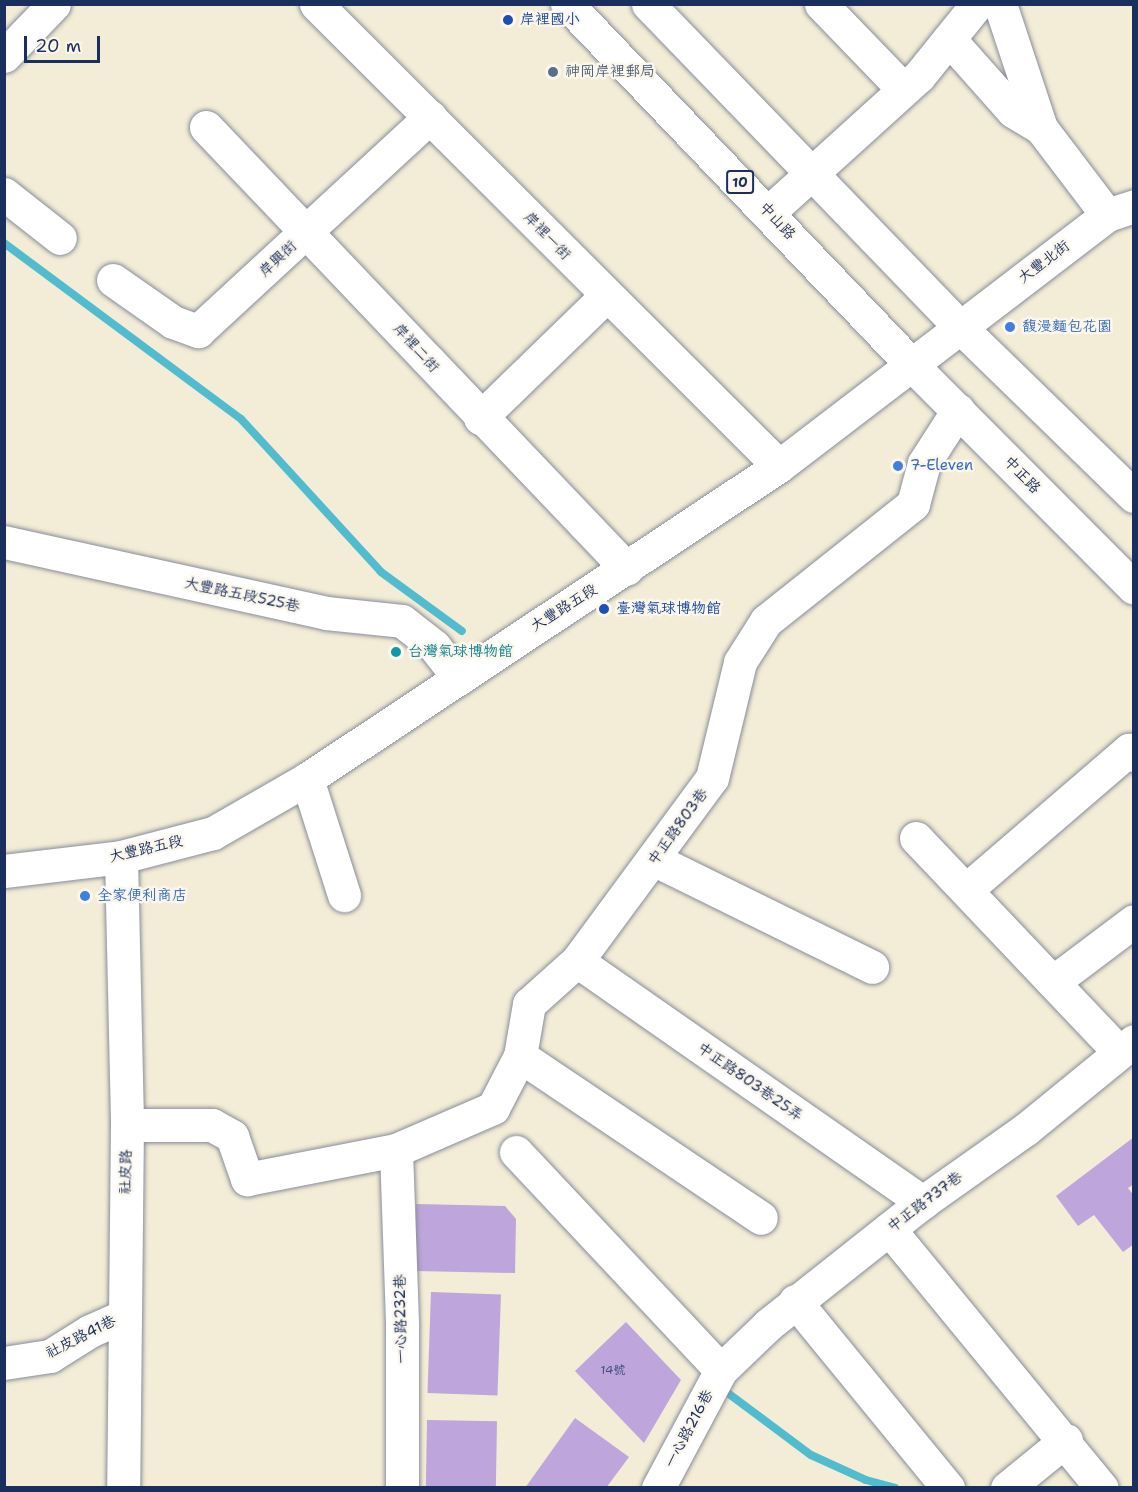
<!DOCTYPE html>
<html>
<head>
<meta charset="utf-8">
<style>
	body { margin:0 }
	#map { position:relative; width:1138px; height:1492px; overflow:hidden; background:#f3ecd6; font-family:"Shantell Sans","LXGW WenKai TC",sans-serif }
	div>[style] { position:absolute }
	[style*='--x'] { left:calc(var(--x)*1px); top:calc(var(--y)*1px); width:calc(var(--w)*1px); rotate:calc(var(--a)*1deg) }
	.stream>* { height:8px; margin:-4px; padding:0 4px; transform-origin:4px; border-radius:4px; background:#52bccf }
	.building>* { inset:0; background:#bea5db; transform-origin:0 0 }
	.roads { filter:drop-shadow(0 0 2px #878e9a) drop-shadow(0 0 2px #878e9a) }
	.minor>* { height:33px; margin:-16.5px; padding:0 16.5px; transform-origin:16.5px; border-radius:16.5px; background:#fff }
	.major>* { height:33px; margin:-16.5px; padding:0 16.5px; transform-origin:16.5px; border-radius:16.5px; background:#fff }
	.dots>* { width:16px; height:16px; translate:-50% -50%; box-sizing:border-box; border:3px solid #fbf7ec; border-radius:50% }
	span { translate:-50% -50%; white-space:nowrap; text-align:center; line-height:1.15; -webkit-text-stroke:5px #fbf7ec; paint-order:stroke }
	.number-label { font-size:12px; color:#444c7d }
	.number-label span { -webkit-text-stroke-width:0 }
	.shield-label span { padding:2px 4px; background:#fbf7ec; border:2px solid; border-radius:4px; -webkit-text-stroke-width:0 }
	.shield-label { font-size:14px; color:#1b2f5e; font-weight:700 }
	.transit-label { font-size:15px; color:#164399 }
	.left { translate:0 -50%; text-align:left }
	.service-label { font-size:15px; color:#4e5e75 }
	.street-label { font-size:15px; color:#1b2f5e }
	.shop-label { font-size:15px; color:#366cbe }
	.culture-label { font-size:15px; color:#0d838f }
	.frame { position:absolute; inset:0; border:6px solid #1b2f5e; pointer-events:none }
	.scale { position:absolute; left:24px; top:36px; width:76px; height:27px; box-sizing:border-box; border:3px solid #1b2f5e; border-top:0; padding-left:8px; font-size:18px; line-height:21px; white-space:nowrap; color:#1b2f5e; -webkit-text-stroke:4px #fbf7ec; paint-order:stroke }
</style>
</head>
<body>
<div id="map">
	<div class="stream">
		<div style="--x:4;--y:243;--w:295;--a:36.6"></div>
		<div style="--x:241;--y:419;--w:207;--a:47.5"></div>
		<div style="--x:381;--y:572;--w:100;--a:36.1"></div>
		<div style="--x:721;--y:1388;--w:112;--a:36.7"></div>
		<div style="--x:811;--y:1455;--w:60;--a:24.4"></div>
		<div style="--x:866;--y:1480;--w:30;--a:15"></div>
	</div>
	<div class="building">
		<div style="clip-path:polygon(1134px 1137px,1134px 1184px,1128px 1188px,1134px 1196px,1134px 1244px,1123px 1252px,1094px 1215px,1078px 1226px,1056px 1196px)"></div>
		<div style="clip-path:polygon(416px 1204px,505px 1206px,516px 1219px,515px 1273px,415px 1271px)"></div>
		<div style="left:431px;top:1292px;width:70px;height:101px;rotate:2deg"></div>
		<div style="clip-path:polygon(626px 1322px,681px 1380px,644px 1443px,575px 1371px)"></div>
		<div style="clip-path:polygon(575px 1418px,629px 1457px,606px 1488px,525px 1488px)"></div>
		<div style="left:427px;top:1420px;width:70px;height:68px;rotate:1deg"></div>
	</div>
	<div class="roads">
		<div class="minor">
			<div style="--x:316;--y:4;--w:654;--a:44.94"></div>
			<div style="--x:821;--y:4;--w:118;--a:46"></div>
			<div style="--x:1000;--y:4;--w:131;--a:71.7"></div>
			<div style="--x:1041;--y:128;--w:109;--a:52.8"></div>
			<div style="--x:949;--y:39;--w:96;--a:48.4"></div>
			<div style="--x:1013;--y:111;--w:33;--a:31"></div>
			<div style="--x:4;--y:56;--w:72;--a:-46.1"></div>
			<div style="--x:206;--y:127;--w:610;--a:46.39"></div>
			<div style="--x:4;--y:194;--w:71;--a:38.2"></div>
			<div style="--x:769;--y:212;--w:202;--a:-42.2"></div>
			<div style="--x:919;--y:76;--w:92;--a:-51.1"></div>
			<div style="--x:113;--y:280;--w:73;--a:35"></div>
			<div style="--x:173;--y:322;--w:27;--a:20"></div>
			<div style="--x:198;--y:331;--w:316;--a:-42.7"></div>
			<div style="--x:480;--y:418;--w:174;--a:-44.1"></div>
			<div style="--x:4;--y:542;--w:330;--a:12.4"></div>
			<div style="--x:326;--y:613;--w:76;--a:6"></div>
			<div style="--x:402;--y:621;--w:41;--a:38"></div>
			<div style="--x:434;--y:646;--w:41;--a:52"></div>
			<div style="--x:307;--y:779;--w:122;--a:72.3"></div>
			<div style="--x:916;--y:838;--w:295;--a:46.5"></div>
			<div style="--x:121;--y:857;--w:268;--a:88.7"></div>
			<div style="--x:127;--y:1125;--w:363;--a:90.6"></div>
			<div style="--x:655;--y:860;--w:242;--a:26.2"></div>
			<div style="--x:4;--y:871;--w:118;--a:-6.8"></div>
			<div style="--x:121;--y:857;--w:95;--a:-14.6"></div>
			<div style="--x:213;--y:833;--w:108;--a:-29.9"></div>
			<div style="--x:307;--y:779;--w:566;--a:-33.55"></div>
			<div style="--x:779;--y:466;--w:413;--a:-37.4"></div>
			<div style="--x:1107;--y:215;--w:28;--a:-18"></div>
			<div style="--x:966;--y:890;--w:215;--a:-40.7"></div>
			<div style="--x:1129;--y:750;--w:7;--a:45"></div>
			<div style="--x:577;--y:961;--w:422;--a:34.9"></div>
			<div style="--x:1053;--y:982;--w:101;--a:-37"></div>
			<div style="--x:520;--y:1056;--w:290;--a:33.9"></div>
			<div style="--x:127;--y:1125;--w:85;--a:0"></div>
			<div style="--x:212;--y:1125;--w:23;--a:29"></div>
			<div style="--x:232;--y:1136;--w:46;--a:70.8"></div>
			<div style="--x:247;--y:1179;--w:152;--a:-11"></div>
			<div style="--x:396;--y:1150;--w:106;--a:-23.4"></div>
			<div style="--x:493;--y:1108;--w:59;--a:-62.6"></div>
			<div style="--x:520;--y:1056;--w:53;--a:-80.2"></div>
			<div style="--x:529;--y:1004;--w:64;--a:-41.9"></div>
			<div style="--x:577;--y:961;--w:227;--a:-53.6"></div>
			<div style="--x:712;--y:778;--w:119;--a:-76.4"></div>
			<div style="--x:740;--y:662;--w:49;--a:-57.6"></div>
			<div style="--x:766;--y:621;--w:188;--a:-38.5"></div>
			<div style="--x:913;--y:504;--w:42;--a:-75"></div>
			<div style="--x:924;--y:463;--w:63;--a:-57.3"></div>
			<div style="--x:396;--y:1150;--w:176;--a:88"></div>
			<div style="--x:402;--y:1326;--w:162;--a:90"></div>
			<div style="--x:516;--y:1152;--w:299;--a:46.8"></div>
			<div style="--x:889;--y:1229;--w:335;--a:50.6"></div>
			<div style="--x:795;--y:1301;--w:242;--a:50.7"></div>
			<div style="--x:4;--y:1363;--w:47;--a:-8.7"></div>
			<div style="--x:50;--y:1356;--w:47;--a:-32"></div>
			<div style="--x:90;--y:1331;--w:35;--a:-24"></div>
			<div style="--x:658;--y:1488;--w:134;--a:-61.9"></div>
			<div style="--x:721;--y:1370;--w:66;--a:-43.8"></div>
			<div style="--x:769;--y:1324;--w:196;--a:-38.4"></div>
			<div style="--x:923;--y:1202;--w:126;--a:-35.3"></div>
			<div style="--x:1026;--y:1129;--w:139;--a:-39.2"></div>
			<div style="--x:1007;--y:1488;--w:76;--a:-39.1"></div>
		</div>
		<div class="major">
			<div style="--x:567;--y:4;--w:497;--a:46.3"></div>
			<div style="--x:910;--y:363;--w:317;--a:45.1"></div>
			<div style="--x:648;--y:4;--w:448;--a:46"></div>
			<div style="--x:959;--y:326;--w:244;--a:44.2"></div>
		</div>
	</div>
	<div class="dots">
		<div style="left:508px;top:20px;background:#1a4fb4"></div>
		<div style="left:553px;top:72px;background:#5c6f8a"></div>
		<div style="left:1010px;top:327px;background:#3f7fe0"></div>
		<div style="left:898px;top:466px;background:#3f7fe0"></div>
		<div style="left:604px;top:609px;background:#1a4fb4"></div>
		<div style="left:396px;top:652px;background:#0f9aa8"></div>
		<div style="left:85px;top:896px;background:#3f7fe0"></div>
	</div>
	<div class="number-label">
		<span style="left:613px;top:1371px">14號</span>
	</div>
	<div class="shield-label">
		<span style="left:740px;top:182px">10</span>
	</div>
	<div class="transit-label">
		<span class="left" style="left:520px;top:20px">岸裡國小</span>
		<span class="left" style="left:616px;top:609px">臺灣氣球博物館</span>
	</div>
	<div class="service-label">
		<span class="left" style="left:565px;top:72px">神岡岸裡郵局</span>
	</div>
	<div class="street-label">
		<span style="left:777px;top:221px;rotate:47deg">中山路</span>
		<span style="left:547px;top:236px;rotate:46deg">岸裡一街</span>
		<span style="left:278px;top:259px;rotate:-43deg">岸興街</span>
		<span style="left:1044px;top:262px;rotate:-37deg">大豐北街</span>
		<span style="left:416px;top:348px;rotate:48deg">岸裡二街</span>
		<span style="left:1022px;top:475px;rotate:46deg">中正路</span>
		<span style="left:242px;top:595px;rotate:12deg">大豐路五段525巷</span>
		<span style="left:564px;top:608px;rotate:-32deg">大豐路五段</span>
		<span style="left:678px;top:827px;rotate:-54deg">中正路803巷</span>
		<span style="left:146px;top:849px;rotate:-13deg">大豐路五段</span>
		<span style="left:750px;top:1082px;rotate:35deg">中正路803巷25弄</span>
		<span style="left:126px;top:1172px;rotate:-89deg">社皮路</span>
		<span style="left:925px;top:1202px;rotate:-37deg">中正路737巷</span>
		<span style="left:401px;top:1319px;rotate:-91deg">一心路232巷</span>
		<span style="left:81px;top:1337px;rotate:-27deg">社皮路41巷</span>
		<span style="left:689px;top:1429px;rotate:-62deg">一心路216巷</span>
	</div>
	<div class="shop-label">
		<span class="left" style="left:1022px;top:327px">馥漫麵包花園</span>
		<span class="left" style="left:910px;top:466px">7-Eleven</span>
		<span class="left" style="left:97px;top:896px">全家便利商店</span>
	</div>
	<div class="culture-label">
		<span class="left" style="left:408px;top:652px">台灣氣球博物館</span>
	</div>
	<div class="frame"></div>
	<div class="scale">20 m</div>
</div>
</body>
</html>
